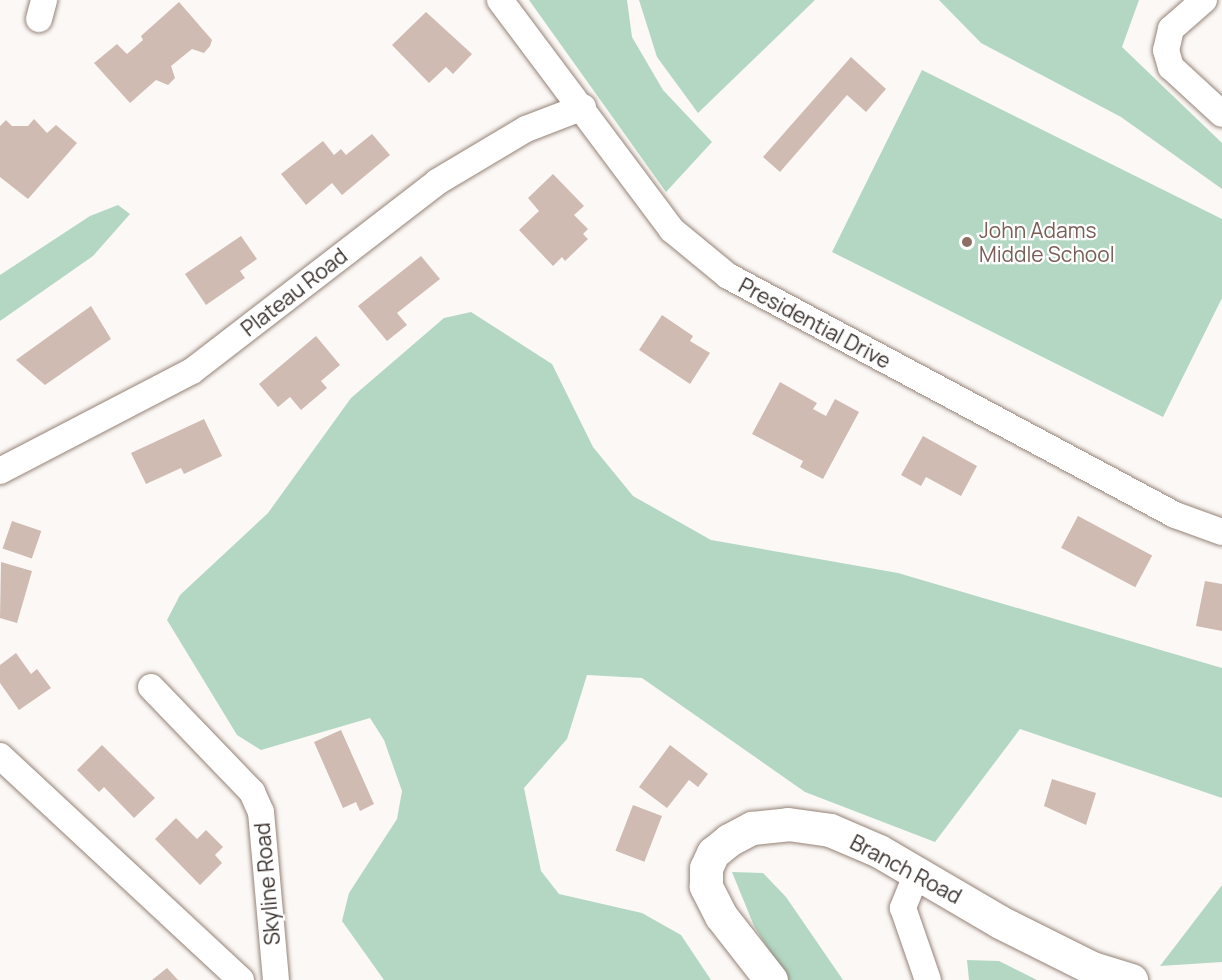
<!DOCTYPE html>
<html>
<head>
<meta charset="utf-8">
<style>
	body { margin:0 }
	#map { position:relative; width:1222px; height:980px; overflow:hidden; background:#fcf8f6; font-family:Manrope,sans-serif }
	div>[style] { position:absolute }
	[style*='--x'] { left:calc(var(--x)*1px); top:calc(var(--y)*1px); width:calc(var(--w)*1px); rotate:calc(var(--a)*1deg) }
	.green>* { inset:0; background:#b3d7c3 }
	.building>* { inset:0; background:#cfbbb1; transform-origin:0 0 }
	.roads { filter:drop-shadow(0 0 2px #948378) drop-shadow(0 0 2px #948378) }
	.street>* { height:26px; margin:-13px; padding:0 13px; transform-origin:13px; border-radius:13px; background:#fff }
	.secondary>* { height:33px; margin:-16.5px; padding:0 16.5px; transform-origin:16.5px; border-radius:16.5px; background:#fff }
	.dots>* { width:16px; height:16px; translate:-50% -50%; box-sizing:border-box; border:3px solid #fff; border-radius:50% }
	span { translate:-50% -50%; white-space:nowrap; text-align:center; line-height:1.15; -webkit-text-stroke:4.5px #fff; paint-order:stroke }
	.education-label { font-size:21px; color:#785e54 }
	.left { translate:0 -50%; text-align:left }
	.street-label { font-size:21px; color:#38302c }
</style>
</head>
<body>
<div id="map">
	<div class="green">
		<div style="clip-path:polygon(529px 0,627px 0,632px 37px,663px 90px,712px 142px,666px 192px)"></div>
		<div style="clip-path:polygon(639px 0,815px 0,698px 113px,657px 57px)"></div>
		<div style="clip-path:polygon(939px 0,1139px 0,1122px 47px,1222px 143px,1222px 189px,1121px 117px,981px 43px)"></div>
		<div style="clip-path:polygon(922px 70px,1222px 219px,1222px 298px,1163px 417px,832px 252px)"></div>
		<div style="clip-path:polygon(118px 205px,130px 214px,93px 256px,0 321px,0 275px,90px 216px)"></div>
		<div style="clip-path:polygon(471px 312px,552px 364px,593px 447px,633px 496px,711px 540px,898px 573px,1222px 668px,1222px 798px,1020px 729px,935px 842px,805px 792px,642px 678px,587px 675px,567px 739px,524px 788px,541px 871px,559px 894px,642px 913px,681px 935px,711px 980px,384px 980px,342px 921px,349px 893px,397px 819px,402px 791px,384px 740px,370px 718px,261px 750px,237px 735px,167px 620px,180px 595px,268px 513px,351px 398px,444px 318px)"></div>
		<div style="clip-path:polygon(732px 872px,763px 873px,786px 897px,843px 980px,788px 980px,754px 926px)"></div>
		<div style="clip-path:polygon(1222px 885px,1222px 962px,1160px 966px)"></div>
		<div style="clip-path:polygon(967px 960px,999px 961px,1037px 980px,969px 980px)"></div>
	</div>
	<div class="building">
		<div style="clip-path:polygon(179px 2px,212px 40px,210px 46px,204px 53px,192px 49px,171px 66px,175px 78px,168px 85px,156px 80px,130px 103px,94px 63px,117px 44px,127px 54px,143px 40px,141px 36px)"></div>
		<div style="clip-path:polygon(426px 12px,472px 54px,453px 74px,446px 67px,429px 83px,392px 45px)"></div>
		<div style="clip-path:polygon(851px 57px,886px 89px,866px 112px,847px 95px,780px 172px,763px 157px)"></div>
		<div style="clip-path:polygon(34px 119px,47px 133px,56px 125px,77px 143px,28px 199px,0 177px,0 126px,6px 120px,12px 126px,28px 126px)"></div>
		<div style="clip-path:polygon(372px 134px,390px 155px,342px 195px,332px 183px,306px 205px,281px 174px,323px 141px,334px 155px,341px 149px,346px 155px)"></div>
		<div style="clip-path:polygon(553px 174px,584px 206px,574px 215px,588px 229px,583px 234px,588px 239px,565px 261px,562px 257px,553px 266px,519px 230px,539px 211px,528px 198px)"></div>
		<div style="clip-path:polygon(241px 236px,257px 259px,240px 271px,245px 278px,206px 305px,185px 274px)"></div>
		<div style="clip-path:polygon(421px 256px,440px 279px,397px 313px,407px 325px,387px 341px,358px 306px)"></div>
		<div style="clip-path:polygon(91px 306px,111px 339px,45px 385px,16px 360px)"></div>
		<div style="clip-path:polygon(662px 315px,693px 336px,690px 341px,710px 353px,690px 384px,639px 350px)"></div>
		<div style="clip-path:polygon(316px 336px,340px 365px,321px 381px,327px 388px,301px 410px,290px 397px,278px 407px,259px 384px)"></div>
		<div style="clip-path:polygon(780px 382px,817px 403px,813px 409px,826px 416px,835px 399px,859px 412px,823px 479px,800px 467px,803px 461px,752px 434px)"></div>
		<div style="clip-path:polygon(204px 419px,222px 456px,184px 474px,181px 468px,146px 484px,131px 453px)"></div>
		<div style="clip-path:polygon(923px 436px,977px 466px,961px 496px,926px 477px,921px 486px,901px 475px)"></div>
		<div style="left:1078px;top:516px;width:84px;height:36px;rotate:28deg"></div>
		<div style="left:12px;top:521px;width:31px;height:29px;rotate:19deg"></div>
		<div style="clip-path:polygon(1px 562px,32px 571px,17px 623px,0 618px)"></div>
		<div style="clip-path:polygon(1205px 581px,1222px 584px,1222px 631px,1196px 626px)"></div>
		<div style="clip-path:polygon(16px 653px,31px 674px,37px 669px,51px 688px,19px 710px,0 683px,0 665px)"></div>
		<div style="clip-path:polygon(341px 730px,374px 804px,360px 811px,356px 802px,343px 808px,314px 742px)"></div>
		<div style="clip-path:polygon(102px 745px,155px 798px,134px 818px,104px 787px,99px 792px,77px 770px)"></div>
		<div style="clip-path:polygon(670px 745px,708px 774px,698px 787px,689px 780px,667px 808px,639px 787px)"></div>
		<div style="clip-path:polygon(1052px 779px,1096px 793px,1086px 825px,1044px 806px)"></div>
		<div style="left:633px;top:805px;width:31px;height:49px;rotate:21deg"></div>
		<div style="clip-path:polygon(176px 818px,197px 839px,206px 830px,223px 847px,215px 855px,222px 863px,200px 885px,155px 839px)"></div>
		<div style="clip-path:polygon(167px 968px,178px 980px,152px 980px)"></div>
	</div>
	<div class="roads">
		<div class="street">
			<div style="--x:500;--y:0;--w:287;--a:53.2"></div>
			<div style="--x:672;--y:230;--w:72;--a:39.4"></div>
			<div style="--x:728;--y:276;--w:507;--a:28.13"></div>
			<div style="--x:1175;--y:515;--w:50;--a:19.9"></div>
			<div style="--x:1204;--y:0;--w:44;--a:138.7"></div>
			<div style="--x:1171;--y:29;--w:22;--a:103"></div>
			<div style="--x:1166;--y:50;--w:18;--a:74"></div>
			<div style="--x:1171;--y:67;--w:69;--a:42.7"></div>
			<div style="--x:39;--y:19;--w:20;--a:-75"></div>
			<div style="--x:0;--y:471;--w:216;--a:-27.5"></div>
			<div style="--x:192;--y:371;--w:309;--a:-37.6"></div>
			<div style="--x:437;--y:182;--w:104;--a:-30.8"></div>
			<div style="--x:526;--y:129;--w:61;--a:-21.1"></div>
			<div style="--x:151;--y:687;--w:146;--a:46.1"></div>
			<div style="--x:252;--y:792;--w:22;--a:66"></div>
			<div style="--x:261;--y:812;--w:169;--a:84.9"></div>
			<div style="--x:0;--y:756;--w:329;--a:42.9"></div>
			<div style="--x:917;--y:873;--w:38;--a:112"></div>
			<div style="--x:903;--y:908;--w:76;--a:70.9"></div>
		</div>
		<div class="secondary">
			<div style="--x:771;--y:980;--w:81;--a:-128"></div>
			<div style="--x:721;--y:916;--w:34;--a:-117"></div>
			<div style="--x:706;--y:886;--w:18;--a:-90"></div>
			<div style="--x:706;--y:868;--w:17;--a:-65"></div>
			<div style="--x:713;--y:853;--w:21;--a:-39"></div>
			<div style="--x:729;--y:840;--w:26;--a:-28"></div>
			<div style="--x:752;--y:828;--w:36;--a:-6"></div>
			<div style="--x:788;--y:824;--w:42;--a:8.1"></div>
			<div style="--x:830;--y:830;--w:53;--a:23.2"></div>
			<div style="--x:879;--y:851;--w:140;--a:30.4"></div>
			<div style="--x:1000;--y:922;--w:103;--a:26.6"></div>
			<div style="--x:1092;--y:968;--w:41;--a:17.1"></div>
		</div>
	</div>
	<div class="dots">
		<div style="left:967px;top:242px;background:#8d6e63"></div>
	</div>
	<div class="education-label">
		<span class="left" style="left:979px;top:242px">John Adams<br>Middle School</span>
	</div>
	<div class="street-label">
		<span style="left:294px;top:292px;rotate:-38deg">Plateau Road</span>
		<span style="left:815px;top:323px;rotate:28deg">Presidential Drive</span>
		<span style="left:906px;top:869px;rotate:28deg">Branch Road</span>
		<span style="left:267px;top:884px;rotate:-95deg">Skyline Road</span>
	</div>
</div>
</body>
</html>
